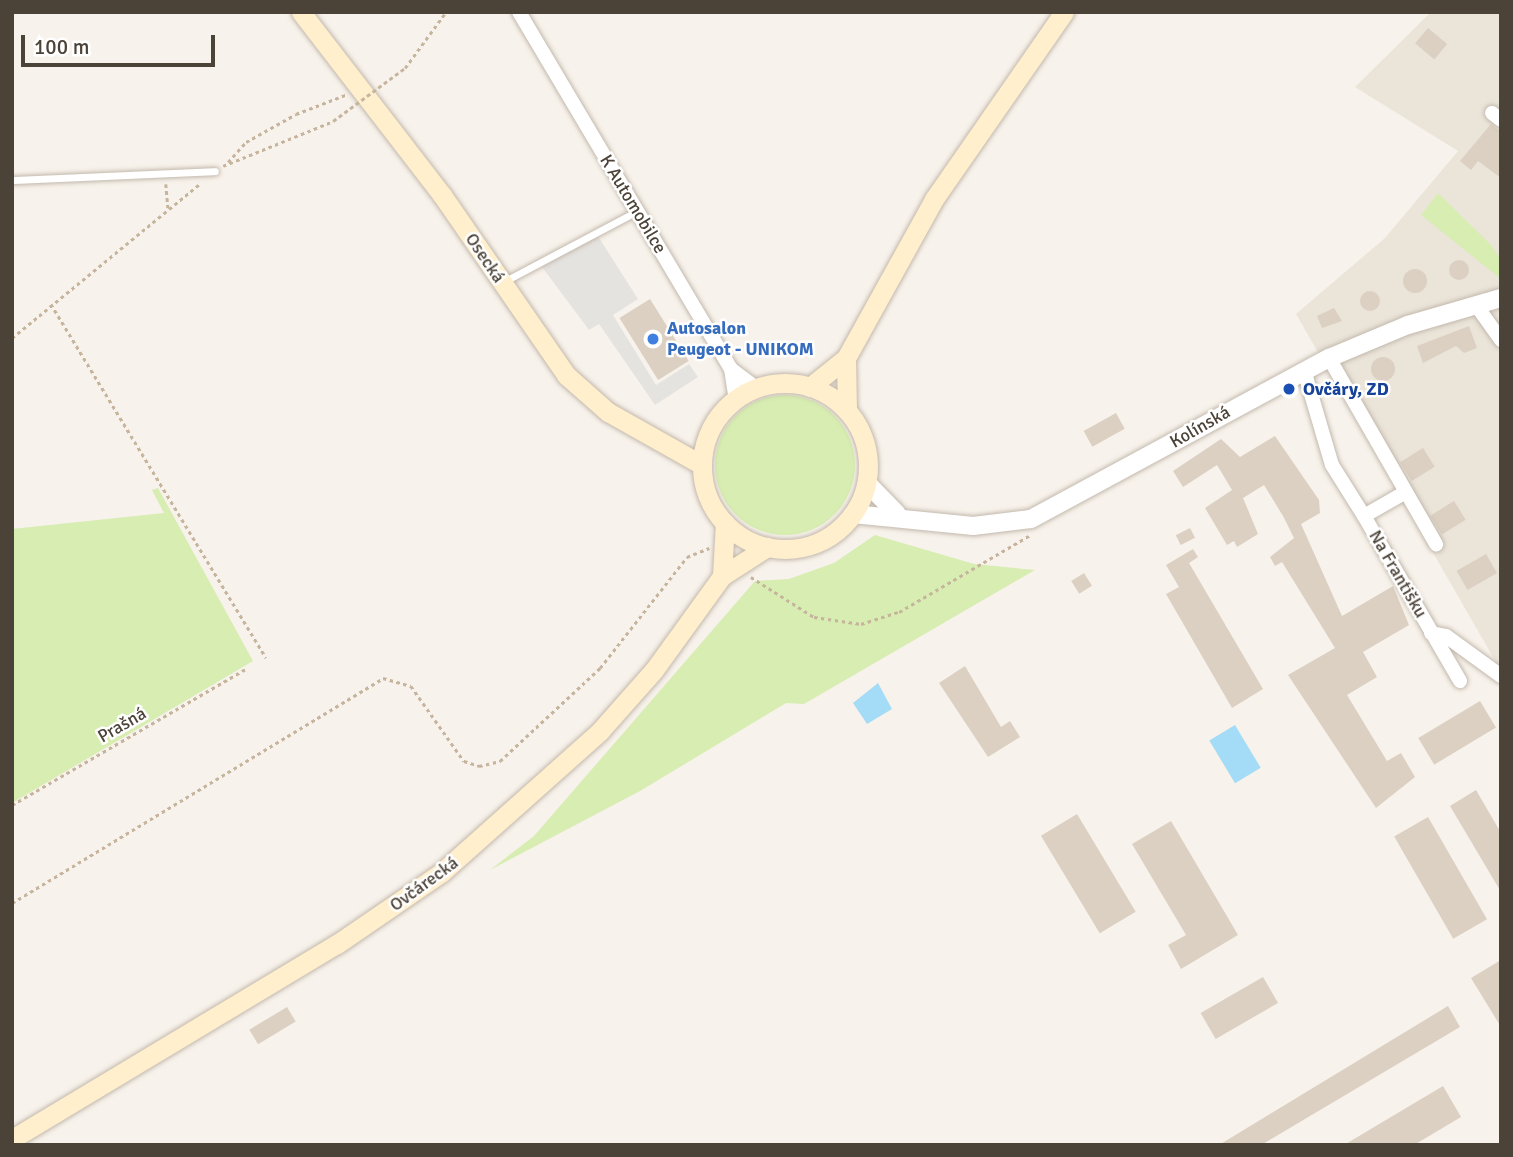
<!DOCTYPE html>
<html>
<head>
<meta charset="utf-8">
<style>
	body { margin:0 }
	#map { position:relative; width:1513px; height:1157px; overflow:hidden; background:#f7f2eb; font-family:Signika,sans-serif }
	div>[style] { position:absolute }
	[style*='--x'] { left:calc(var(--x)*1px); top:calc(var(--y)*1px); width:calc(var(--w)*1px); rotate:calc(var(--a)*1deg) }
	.residential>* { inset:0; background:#ebe4d9 }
	.green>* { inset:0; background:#d7edb1 }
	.round { border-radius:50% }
	.parking>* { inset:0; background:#e5e3e0 }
	.water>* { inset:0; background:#a4dcf7; transform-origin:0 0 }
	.building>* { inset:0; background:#dcd0c2; transform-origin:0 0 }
	.path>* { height:2.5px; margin-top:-1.25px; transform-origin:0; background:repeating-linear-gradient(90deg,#c6b49d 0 3.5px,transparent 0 7px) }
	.roads { filter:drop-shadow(0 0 2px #c3b9ad) drop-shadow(0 0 2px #c3b9ad) }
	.service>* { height:7px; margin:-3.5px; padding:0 3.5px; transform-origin:3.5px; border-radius:3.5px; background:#fff }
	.minor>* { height:14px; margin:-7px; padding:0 7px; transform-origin:7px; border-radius:7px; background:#fff }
	.tertiary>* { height:18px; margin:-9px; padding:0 9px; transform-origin:9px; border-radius:9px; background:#fff }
	.secondary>* { height:19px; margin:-9.5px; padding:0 9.5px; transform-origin:9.5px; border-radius:9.5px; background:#ffefcd }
	.secondary>.ring { margin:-9.5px; padding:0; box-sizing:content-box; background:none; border:19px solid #ffefcd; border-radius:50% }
	.path-bridge>* { height:2.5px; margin-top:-1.25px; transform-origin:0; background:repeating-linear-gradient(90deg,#c6b49d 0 3.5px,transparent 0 7px) }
	.dots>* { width:19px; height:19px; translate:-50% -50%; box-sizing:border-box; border:4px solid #fff; border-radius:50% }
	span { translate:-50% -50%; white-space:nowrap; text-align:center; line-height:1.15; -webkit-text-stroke:5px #fff; paint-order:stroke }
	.street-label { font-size:18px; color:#4c4338 }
	.shop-label { font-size:18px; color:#366cbe; font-weight:700 }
	.left { translate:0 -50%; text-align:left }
	.transit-label { font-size:18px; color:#164399; font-weight:700 }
	.frame { position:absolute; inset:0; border:14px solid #4c4338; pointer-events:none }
	.scale { position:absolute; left:21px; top:35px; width:194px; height:32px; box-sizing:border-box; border:4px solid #4c4338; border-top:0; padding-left:9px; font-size:21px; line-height:24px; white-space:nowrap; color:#4c4338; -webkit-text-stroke:5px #fff; paint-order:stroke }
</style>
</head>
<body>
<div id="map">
	<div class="residential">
		<div style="clip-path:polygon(1431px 12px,1501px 12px,1501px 671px,1296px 314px,1385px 238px,1458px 151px,1355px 87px)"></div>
	</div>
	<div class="green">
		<div style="clip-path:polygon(1438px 193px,1491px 245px,1501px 260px,1501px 279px,1421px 215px)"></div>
		<div class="round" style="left:715px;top:395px;width:140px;height:140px"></div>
		<div style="clip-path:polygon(158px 488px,253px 661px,12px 803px,12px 529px,164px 513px,152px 490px)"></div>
		<div style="clip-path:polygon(875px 535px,974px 564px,1035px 570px,804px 704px,786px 703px,640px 791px,490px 870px,534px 836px,755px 581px,789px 579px,834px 563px)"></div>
	</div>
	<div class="parking">
		<div style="clip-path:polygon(596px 233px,638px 299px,613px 315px,656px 385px,689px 364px,698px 377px,655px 405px,599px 324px,589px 330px,539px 263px)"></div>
	</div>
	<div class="water">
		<div style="clip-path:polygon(878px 683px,892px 709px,867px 724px,853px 703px)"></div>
		<div style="left:1235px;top:725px;width:50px;height:30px;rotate:59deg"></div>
	</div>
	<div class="building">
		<div style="left:1428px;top:28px;width:25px;height:20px;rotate:40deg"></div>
		<div style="clip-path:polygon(1491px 124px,1501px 132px,1501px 178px,1478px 161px,1471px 170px,1460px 161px)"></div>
		<div class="round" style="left:1449px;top:260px;width:20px;height:20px"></div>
		<div class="round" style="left:1403px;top:269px;width:24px;height:24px"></div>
		<div class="round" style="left:1360px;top:291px;width:20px;height:20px"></div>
		<div style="left:650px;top:299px;width:73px;height:36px;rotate:58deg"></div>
		<div style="clip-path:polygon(1334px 308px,1342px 321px,1322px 328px,1317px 316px)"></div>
		<div style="clip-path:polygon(1469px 326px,1477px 348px,1464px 353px,1456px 346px,1423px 363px,1417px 346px)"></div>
		<div class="round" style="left:1371px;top:357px;width:24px;height:24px"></div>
		<div style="left:1116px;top:413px;width:18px;height:37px;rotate:61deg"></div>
		<div style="clip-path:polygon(1275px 436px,1319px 500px,1320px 513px,1301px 524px,1342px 616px,1393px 586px,1409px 625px,1363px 652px,1377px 677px,1347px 695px,1387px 761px,1401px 753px,1415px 777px,1376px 808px,1288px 675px,1335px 648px,1282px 562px,1275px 566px,1270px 557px,1294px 538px,1283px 516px,1264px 485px,1243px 498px,1258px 534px,1237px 547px,1234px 541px,1227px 545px,1205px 508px,1232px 490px,1217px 465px,1183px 487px,1173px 471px,1221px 439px,1240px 457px)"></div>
		<div style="left:1423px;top:448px;width:22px;height:27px;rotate:58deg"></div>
		<div style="left:1454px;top:501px;width:22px;height:28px;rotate:58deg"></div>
		<div style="left:1190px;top:528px;width:11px;height:16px;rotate:63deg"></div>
		<div style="clip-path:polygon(1193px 549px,1198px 557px,1189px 563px,1263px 689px,1232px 708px,1166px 594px,1179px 587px,1166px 565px)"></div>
		<div style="left:1486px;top:554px;width:22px;height:34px;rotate:60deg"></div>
		<div style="left:1084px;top:573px;width:15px;height:15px;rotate:58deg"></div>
		<div style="clip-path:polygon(965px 666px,1001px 727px,1010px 721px,1020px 737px,988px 757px,939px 683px)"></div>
		<div style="left:1480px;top:701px;width:31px;height:72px;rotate:59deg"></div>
		<div style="clip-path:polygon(1476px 790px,1501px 833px,1501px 892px,1450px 806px)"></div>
		<div style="left:1077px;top:814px;width:114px;height:42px;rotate:59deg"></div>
		<div style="left:1428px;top:817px;width:118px;height:39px;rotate:60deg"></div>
		<div style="clip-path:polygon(1171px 821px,1238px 935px,1181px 969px,1168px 945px,1186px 935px,1132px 844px)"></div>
		<div style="clip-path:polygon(1501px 960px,1501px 1027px,1471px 978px)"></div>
		<div style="left:1263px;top:977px;width:30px;height:72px;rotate:60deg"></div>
		<div style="clip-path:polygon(1448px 1006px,1460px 1027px,1261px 1145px,1219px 1145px)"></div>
		<div style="left:287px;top:1007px;width:17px;height:44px;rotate:59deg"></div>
		<div style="clip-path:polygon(1443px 1086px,1461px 1117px,1414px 1145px,1344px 1145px)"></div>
	</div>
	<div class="path">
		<div style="--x:405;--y:68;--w:69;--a:-53.8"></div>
		<div style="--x:228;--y:162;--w:27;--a:-48"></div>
		<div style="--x:246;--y:142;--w:57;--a:-29.2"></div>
		<div style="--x:296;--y:114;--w:53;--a:-21.2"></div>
		<div style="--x:223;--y:166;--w:119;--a:-22.2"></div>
		<div style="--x:166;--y:184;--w:24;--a:85"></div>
		<div style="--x:51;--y:304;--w:414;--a:58.7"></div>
		<div style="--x:12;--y:338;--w:244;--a:-39.4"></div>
		<div style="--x:751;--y:577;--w:75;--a:32.4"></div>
		<div style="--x:814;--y:617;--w:48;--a:8.5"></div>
		<div style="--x:861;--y:624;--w:40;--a:-18"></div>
		<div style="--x:899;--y:612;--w:152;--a:-30.4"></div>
		<div style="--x:12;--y:805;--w:271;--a:-30.2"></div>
		<div style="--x:12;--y:903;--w:434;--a:-31.2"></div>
		<div style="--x:383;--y:678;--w:29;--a:16"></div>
		<div style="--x:411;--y:686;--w:92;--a:54.8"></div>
		<div style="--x:464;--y:761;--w:16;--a:18"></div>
		<div style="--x:479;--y:766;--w:22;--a:-13"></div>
		<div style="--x:500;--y:761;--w:137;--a:-42.9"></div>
		<div style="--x:600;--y:668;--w:141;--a:-51.9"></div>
		<div style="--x:687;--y:557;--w:24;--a:-22"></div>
	</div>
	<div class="roads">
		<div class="service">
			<div style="--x:12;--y:180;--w:203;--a:-2.5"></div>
			<div style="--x:505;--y:281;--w:149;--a:-27.9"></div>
		</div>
		<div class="minor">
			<div style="--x:519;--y:12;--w:415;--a:59.3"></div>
			<div style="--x:731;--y:369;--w:30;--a:81"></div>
			<div style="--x:1492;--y:113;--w:11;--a:38"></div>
			<div style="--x:1476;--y:305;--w:43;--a:54.5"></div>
			<div style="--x:1329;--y:358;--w:215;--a:60.1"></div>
			<div style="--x:731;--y:369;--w:31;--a:37"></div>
			<div style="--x:1304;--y:370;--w:99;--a:73.6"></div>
			<div style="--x:1332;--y:465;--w:60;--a:57.9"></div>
			<div style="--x:1364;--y:516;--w:46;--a:-29.9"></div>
			<div style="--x:1364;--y:516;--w:191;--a:59.8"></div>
			<div style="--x:1431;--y:633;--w:15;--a:11"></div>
			<div style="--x:1446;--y:636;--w:68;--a:36"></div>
		</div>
		<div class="tertiary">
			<div style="--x:867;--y:483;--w:43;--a:45.9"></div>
			<div style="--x:853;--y:514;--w:121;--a:5.7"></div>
			<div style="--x:973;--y:526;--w:58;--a:-6.9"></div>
			<div style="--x:1031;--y:519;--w:339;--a:-28.4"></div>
			<div style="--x:1329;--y:358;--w:86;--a:-22.7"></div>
			<div style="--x:1408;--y:325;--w:97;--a:-16.2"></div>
		</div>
		<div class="secondary">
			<div style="--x:301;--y:12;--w:231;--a:52.4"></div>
			<div style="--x:442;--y:195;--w:219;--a:55.4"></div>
			<div style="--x:566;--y:375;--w:56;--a:41.4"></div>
			<div style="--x:608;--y:412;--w:108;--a:29.4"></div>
			<div style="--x:846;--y:358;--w:52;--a:88.9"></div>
			<div class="ring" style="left:702px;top:383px;width:147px;height:147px"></div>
			<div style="--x:810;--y:387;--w:46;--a:-38.9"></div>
			<div style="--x:846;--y:358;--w:182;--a:-61"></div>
			<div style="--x:934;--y:199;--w:228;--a:-55.2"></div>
			<div style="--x:722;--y:576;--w:53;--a:-86.8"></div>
			<div style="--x:12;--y:1139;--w:379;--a:-31"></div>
			<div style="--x:337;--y:944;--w:127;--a:-34.4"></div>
			<div style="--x:442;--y:872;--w:212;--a:-41.7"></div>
			<div style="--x:600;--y:731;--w:81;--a:-48.5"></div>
			<div style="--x:654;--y:670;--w:116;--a:-54.1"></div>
			<div style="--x:722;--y:576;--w:54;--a:-32.8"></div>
		</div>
	</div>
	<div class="path-bridge">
		<div style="--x:333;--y:121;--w:89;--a:-36.4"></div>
	</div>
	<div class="dots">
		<div style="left:653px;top:339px;background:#3f7fe0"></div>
		<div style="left:1289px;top:389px;background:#1a4fb4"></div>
	</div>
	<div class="street-label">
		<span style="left:633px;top:204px;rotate:59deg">K Automobilce</span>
		<span style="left:485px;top:258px;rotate:56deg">Osecká</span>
		<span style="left:1200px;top:427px;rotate:-30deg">Kolínská</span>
		<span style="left:1398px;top:574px;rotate:60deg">Na Františku</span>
		<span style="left:122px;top:725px;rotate:-30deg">Prašná</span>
		<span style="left:424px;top:884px;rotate:-36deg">Ovčárecká</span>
	</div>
	<div class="shop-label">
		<span class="left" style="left:667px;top:339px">Autosalon<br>Peugeot - UNIKOM</span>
	</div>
	<div class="transit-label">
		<span class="left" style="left:1303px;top:389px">Ovčáry, ZD</span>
	</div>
	<div class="frame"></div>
	<div class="scale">100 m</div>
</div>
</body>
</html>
